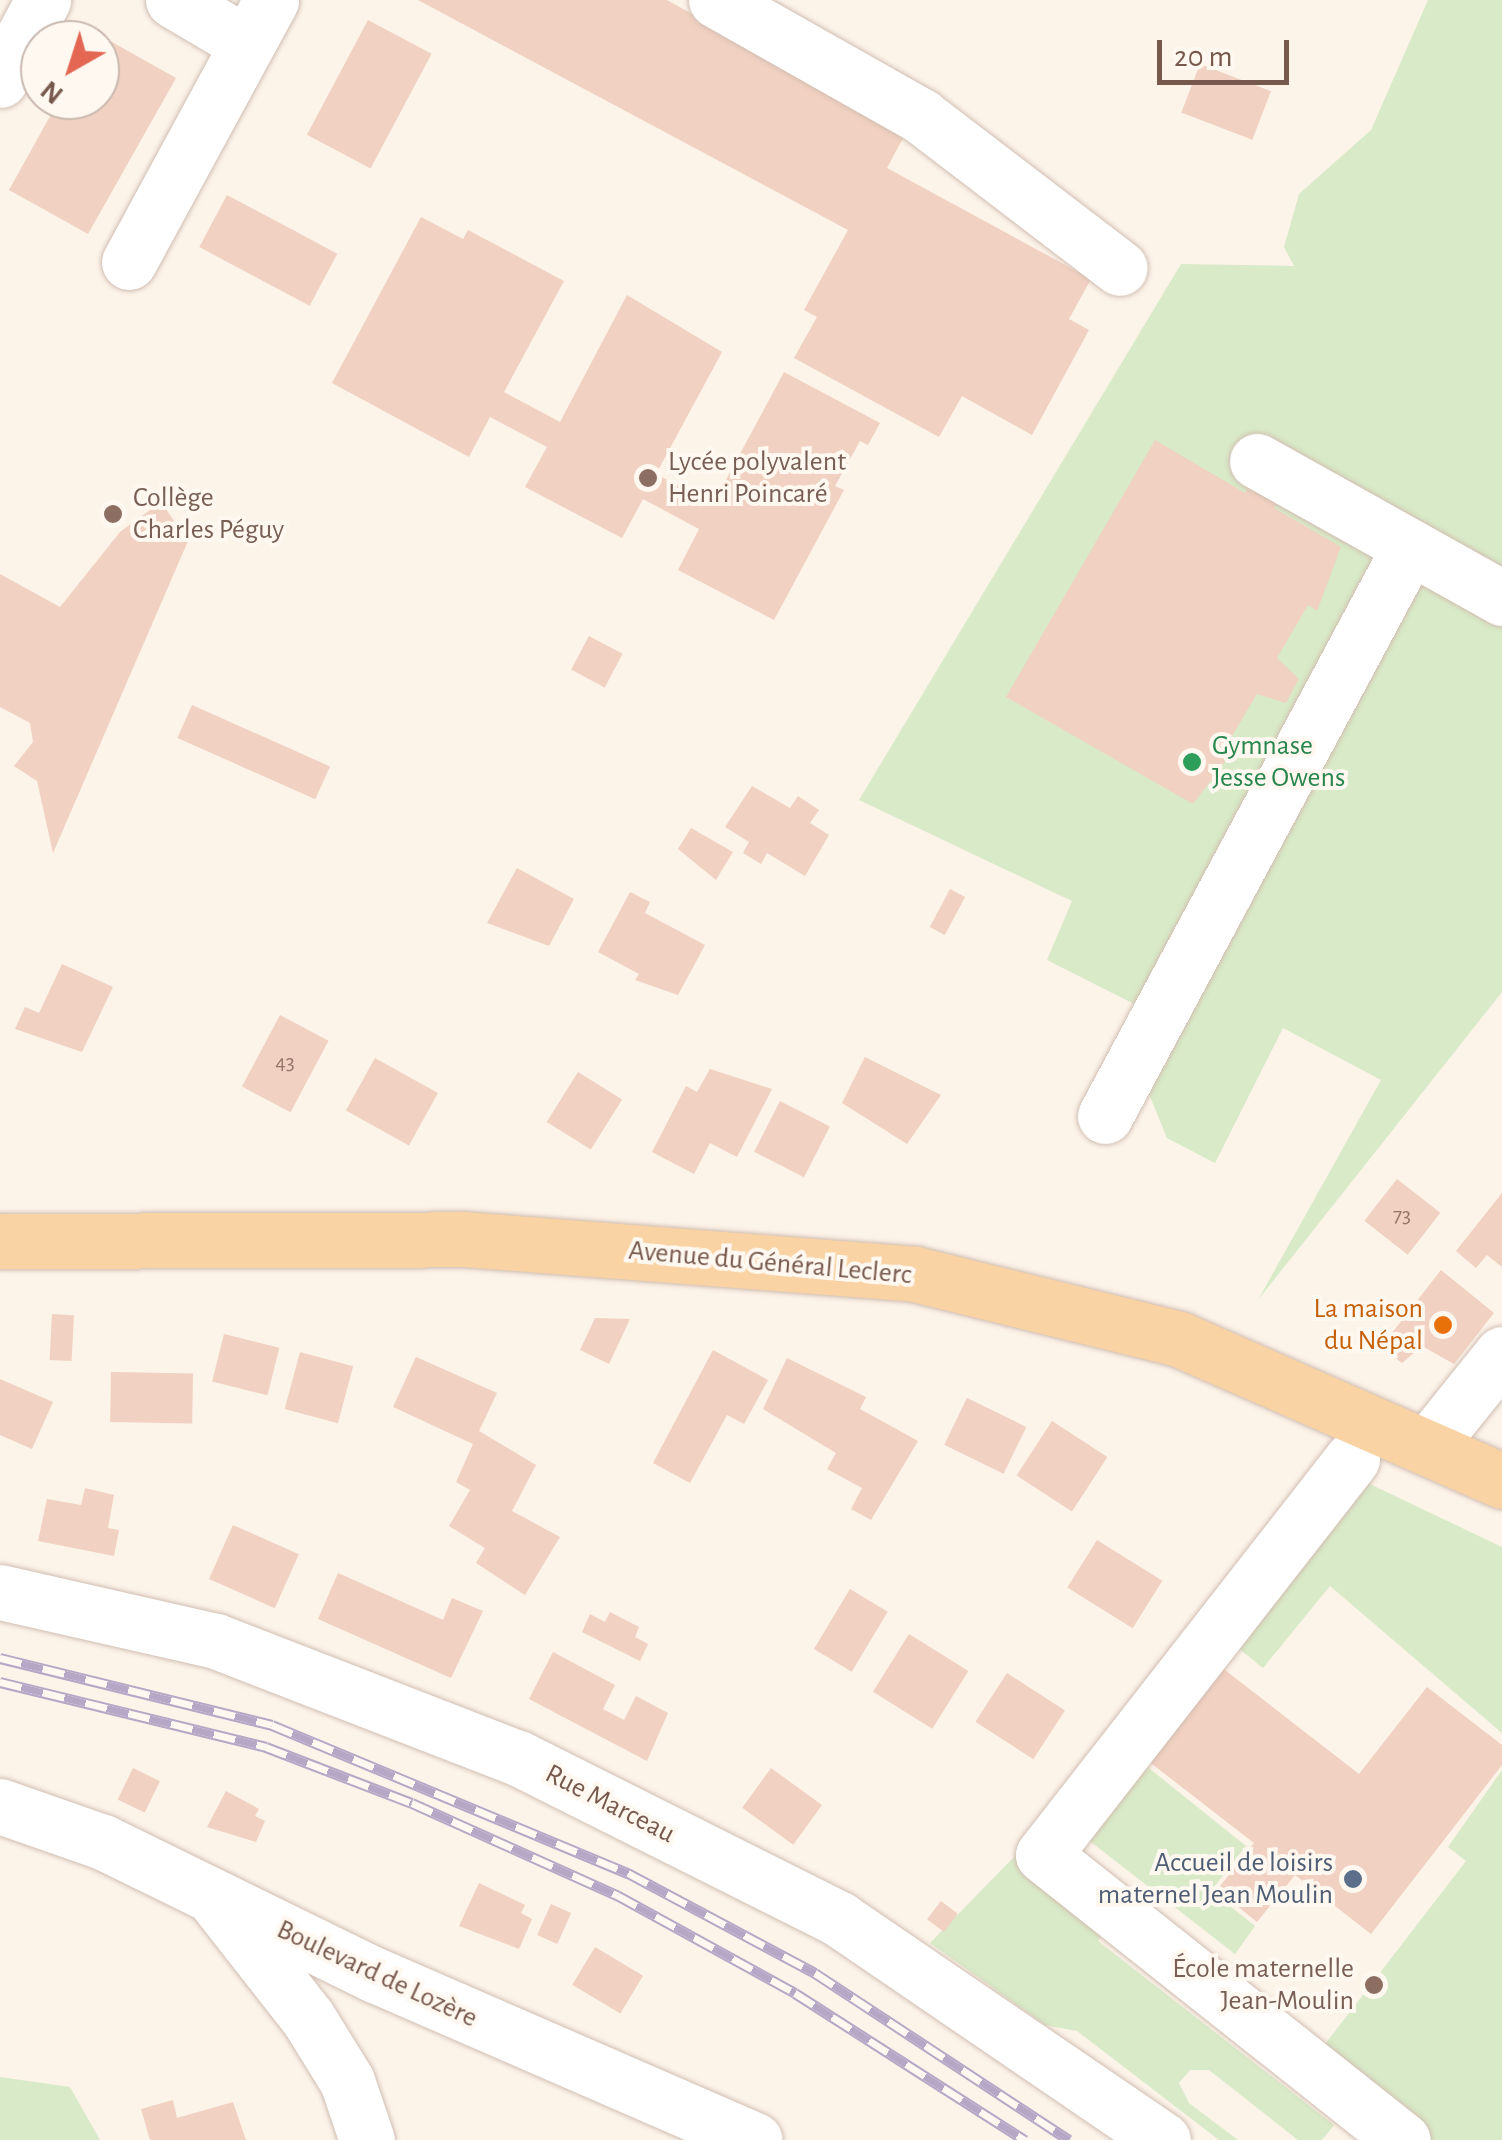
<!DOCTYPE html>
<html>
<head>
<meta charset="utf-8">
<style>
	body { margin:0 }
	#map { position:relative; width:1502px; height:2140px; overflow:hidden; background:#fcf3e9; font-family:"Alegreya Sans",sans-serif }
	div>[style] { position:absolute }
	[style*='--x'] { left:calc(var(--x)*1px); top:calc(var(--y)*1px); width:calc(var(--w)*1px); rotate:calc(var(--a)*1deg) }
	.green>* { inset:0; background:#d8eac7 }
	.building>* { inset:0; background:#f1d1c1; transform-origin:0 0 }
	.roads { filter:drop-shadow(0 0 2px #d1bdb1) drop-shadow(0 0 2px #d1bdb1) }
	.minor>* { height:55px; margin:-27.5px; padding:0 27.5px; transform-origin:27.5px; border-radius:27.5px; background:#fff }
	.major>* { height:55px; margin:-27.5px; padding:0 27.5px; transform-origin:27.5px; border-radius:27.5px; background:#f9d3a4 }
	.rail>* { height:11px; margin-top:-5.5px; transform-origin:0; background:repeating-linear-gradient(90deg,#fff8f0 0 22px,#b6a7c7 0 44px); box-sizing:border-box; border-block:2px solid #b6a7c7 }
	.dots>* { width:28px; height:28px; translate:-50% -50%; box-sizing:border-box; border:5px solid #fff8f0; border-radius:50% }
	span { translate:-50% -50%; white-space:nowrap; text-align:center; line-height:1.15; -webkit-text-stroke:8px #fff8f0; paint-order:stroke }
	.number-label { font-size:22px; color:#96766a }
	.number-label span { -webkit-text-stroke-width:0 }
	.education-label { font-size:28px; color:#785e54 }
	.left { translate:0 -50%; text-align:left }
	.right { translate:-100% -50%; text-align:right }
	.leisure-label { font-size:28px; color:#27864d }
	.street-label { font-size:28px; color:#77584d }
	.food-label { font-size:28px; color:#c56008 }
	.service-label { font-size:28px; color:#4e5e75 }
	.north { position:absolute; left:20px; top:20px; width:100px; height:100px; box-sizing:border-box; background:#fff8f0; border:2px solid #c9b8af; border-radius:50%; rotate:219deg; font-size:28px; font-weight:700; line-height:40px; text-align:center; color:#77584d }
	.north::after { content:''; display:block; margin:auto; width:35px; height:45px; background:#e36752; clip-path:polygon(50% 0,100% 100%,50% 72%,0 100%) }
	.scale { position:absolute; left:1157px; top:40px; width:132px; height:45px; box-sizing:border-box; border:5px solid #77584d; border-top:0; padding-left:12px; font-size:30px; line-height:35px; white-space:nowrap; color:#77584d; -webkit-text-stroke:8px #fff8f0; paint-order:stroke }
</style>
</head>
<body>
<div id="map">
	<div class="green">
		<div style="clip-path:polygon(1428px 0,1502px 0,1502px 992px,1258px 1300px,1381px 1080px,1283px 1028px,1215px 1163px,1167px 1138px,1147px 1089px,1138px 1006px,1047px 960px,1072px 901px,859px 800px,1181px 264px,1294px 266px,1284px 247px,1299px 194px,1371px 130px)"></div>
		<div style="clip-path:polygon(1351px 1475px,1502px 1547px,1502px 1733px,1330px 1586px,1263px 1668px,1228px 1640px)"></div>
		<div style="clip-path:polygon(1130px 1753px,1246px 1846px,1211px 1891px,1255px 1926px,1235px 1954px,1073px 1828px)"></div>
		<div style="clip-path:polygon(1502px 1770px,1502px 2140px,1424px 2140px,1316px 2056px,1466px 1861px,1448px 1847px)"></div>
		<div style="clip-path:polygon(1016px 1855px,1105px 1930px,1098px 1941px,1334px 2125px,1322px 2140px,1298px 2140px,1209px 2070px,1190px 2070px,1179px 2083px,1189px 2103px,1238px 2140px,1219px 2140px,1077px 2031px,1045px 2025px,930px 1943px)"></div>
		<div style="clip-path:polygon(0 2077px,70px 2087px,100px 2140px,0 2140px)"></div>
	</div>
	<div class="building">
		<div style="clip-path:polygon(418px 0,667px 0,883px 119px,910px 125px,887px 168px,1091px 279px,1069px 319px,1089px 330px,1032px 435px,962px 396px,939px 437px,794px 358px,817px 317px,804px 310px,848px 230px)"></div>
		<div style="left:368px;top:20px;width:72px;height:130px;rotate:28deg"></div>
		<div style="clip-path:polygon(96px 33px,176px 78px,88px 234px,9px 190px,59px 100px,100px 100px)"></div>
		<div style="left:1200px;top:64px;width:76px;height:52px;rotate:21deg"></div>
		<div style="left:227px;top:195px;width:125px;height:59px;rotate:28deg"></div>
		<div style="clip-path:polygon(421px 217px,463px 239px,468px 230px,564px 281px,504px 392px,560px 422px,627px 295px,722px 352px,656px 474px,713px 504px,784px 372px,880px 423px,868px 445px,860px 441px,835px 486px,844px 490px,774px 620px,678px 570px,699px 529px,643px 499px,622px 538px,525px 487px,547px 447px,490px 417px,469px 457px,332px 383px)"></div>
		<div style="clip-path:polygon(1155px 440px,1245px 493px,1256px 474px,1285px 490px,1274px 508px,1341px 547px,1317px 611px,1308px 605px,1277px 658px,1299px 679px,1286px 703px,1257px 694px,1223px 751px,1230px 755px,1193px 804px,1006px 697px)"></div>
		<div style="clip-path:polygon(161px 502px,188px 541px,53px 853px,37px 781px,14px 766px,33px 742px,30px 723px,0 707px,0 574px,60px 607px,120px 532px)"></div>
		<div style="left:589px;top:636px;width:38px;height:38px;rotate:28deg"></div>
		<div style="left:192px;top:705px;width:151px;height:36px;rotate:24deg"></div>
		<div style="clip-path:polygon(752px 786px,790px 808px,798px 796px,819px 810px,810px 823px,829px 835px,805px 876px,767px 853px,761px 864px,743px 853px,749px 842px,725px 827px)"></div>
		<div style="clip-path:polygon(691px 828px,733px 852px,716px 880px,678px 849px)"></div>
		<div style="clip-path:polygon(517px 868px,574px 899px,549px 946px,487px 923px)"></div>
		<div style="left:950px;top:889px;width:17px;height:43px;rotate:28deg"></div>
		<div style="clip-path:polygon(630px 892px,650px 902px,645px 913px,705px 945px,678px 995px,635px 980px,639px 974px,598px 952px)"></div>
		<div style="clip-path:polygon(62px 964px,113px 987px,82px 1052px,15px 1029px,25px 1007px,39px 1013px)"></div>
		<div style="left:280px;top:1015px;width:55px;height:81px;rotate:28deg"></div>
		<div style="clip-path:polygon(865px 1057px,941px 1095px,907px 1144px,842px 1103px)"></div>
		<div style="left:375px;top:1058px;width:72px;height:60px;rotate:29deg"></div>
		<div style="clip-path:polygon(710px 1069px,772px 1089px,737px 1157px,710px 1143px,694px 1174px,652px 1152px,686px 1086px,697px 1092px)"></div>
		<div style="left:578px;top:1072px;width:52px;height:59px;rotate:32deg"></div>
		<div style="left:780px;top:1101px;width:56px;height:57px;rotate:27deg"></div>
		<div style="left:1397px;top:1179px;width:55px;height:53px;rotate:38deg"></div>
		<div style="clip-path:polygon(1502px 1193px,1502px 1267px,1487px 1255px,1476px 1268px,1456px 1251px)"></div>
		<div style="clip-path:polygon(1441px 1270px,1494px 1313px,1454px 1364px,1422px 1346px,1402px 1363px,1381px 1347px)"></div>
		<div style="left:52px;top:1314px;width:22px;height:46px;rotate:3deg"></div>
		<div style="clip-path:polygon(595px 1318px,630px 1319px,609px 1364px,580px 1350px)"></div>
		<div style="left:224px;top:1334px;width:57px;height:49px;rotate:14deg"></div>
		<div style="clip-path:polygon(713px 1350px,768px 1380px,744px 1424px,727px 1415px,690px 1483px,653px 1463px)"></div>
		<div style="left:300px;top:1352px;width:55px;height:59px;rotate:15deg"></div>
		<div style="clip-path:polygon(416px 1357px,497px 1393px,479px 1431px,536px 1465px,512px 1511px,560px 1537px,525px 1595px,476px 1563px,485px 1548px,449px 1526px,470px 1490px,456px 1482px,473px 1444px,393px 1407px)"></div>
		<div style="clip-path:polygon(787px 1358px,866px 1397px,860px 1409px,918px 1441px,871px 1520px,851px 1509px,862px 1488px,827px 1469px,836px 1453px,763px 1409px)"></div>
		<div style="left:111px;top:1372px;width:82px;height:50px;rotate:1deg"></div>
		<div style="clip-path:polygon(0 1379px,53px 1402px,32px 1449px,0 1435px)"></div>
		<div style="left:967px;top:1398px;width:66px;height:52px;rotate:26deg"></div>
		<div style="left:1052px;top:1421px;width:66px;height:65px;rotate:33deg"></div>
		<div style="clip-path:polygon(85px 1488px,114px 1495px,108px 1528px,119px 1530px,114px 1556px,38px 1541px,47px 1499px,81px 1505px)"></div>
		<div style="left:233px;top:1525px;width:72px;height:59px;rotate:24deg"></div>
		<div style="left:1097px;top:1540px;width:77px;height:56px;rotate:32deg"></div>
		<div style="clip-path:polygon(338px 1573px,443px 1620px,452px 1598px,483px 1611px,451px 1678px,318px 1619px)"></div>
		<div style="left:850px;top:1589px;width:44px;height:70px;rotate:31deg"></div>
		<div style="clip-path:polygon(610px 1612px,639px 1627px,635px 1637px,648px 1644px,640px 1661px,582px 1632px,590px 1614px,605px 1622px)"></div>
		<div style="left:909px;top:1634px;width:70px;height:68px;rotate:32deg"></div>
		<div style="clip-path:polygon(553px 1652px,615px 1685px,603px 1709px,624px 1720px,636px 1696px,668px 1713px,647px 1761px,529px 1699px)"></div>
		<div style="clip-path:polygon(1216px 1663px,1359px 1774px,1427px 1687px,1502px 1745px,1502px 1765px,1371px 1934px,1295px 1875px,1257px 1922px,1217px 1890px,1254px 1843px,1143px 1757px)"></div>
		<div style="left:1007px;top:1673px;width:69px;height:58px;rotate:33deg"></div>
		<div style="left:133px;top:1768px;width:30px;height:35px;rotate:26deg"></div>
		<div style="left:771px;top:1768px;width:63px;height:49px;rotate:36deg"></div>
		<div style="clip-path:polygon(226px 1791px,259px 1809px,255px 1816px,265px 1821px,256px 1842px,207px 1827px)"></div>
		<div style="clip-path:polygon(479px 1883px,525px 1905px,521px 1913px,532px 1919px,519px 1949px,459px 1926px)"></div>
		<div style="left:941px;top:1901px;width:21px;height:23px;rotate:37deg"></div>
		<div style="left:551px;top:1904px;width:22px;height:34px;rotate:24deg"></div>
		<div style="left:595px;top:1947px;width:56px;height:44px;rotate:31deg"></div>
		<div style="clip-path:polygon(173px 2100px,177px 2118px,233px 2102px,246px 2140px,150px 2140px,141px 2109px)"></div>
	</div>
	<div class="roads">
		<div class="minor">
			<div style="--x:173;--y:0;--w:86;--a:30.7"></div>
			<div style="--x:716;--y:0;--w:236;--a:29.5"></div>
			<div style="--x:921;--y:116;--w:250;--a:37.4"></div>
			<div style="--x:0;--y:80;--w:91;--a:-61.7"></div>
			<div style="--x:129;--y:262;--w:298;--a:-61.5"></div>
			<div style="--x:1257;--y:461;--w:281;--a:29.2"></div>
			<div style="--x:1105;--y:1116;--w:646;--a:-61.85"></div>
			<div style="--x:1428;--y:1446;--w:118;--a:-51.2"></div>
			<div style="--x:1352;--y:1459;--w:502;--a:127.97"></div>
			<div style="--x:1043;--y:1855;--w:459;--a:38.4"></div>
			<div style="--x:0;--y:1592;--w:221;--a:12.8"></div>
			<div style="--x:216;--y:1641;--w:324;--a:21.2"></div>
			<div style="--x:518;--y:1758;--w:359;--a:26.6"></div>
			<div style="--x:839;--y:1919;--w:392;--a:34.3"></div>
			<div style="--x:0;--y:1806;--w:109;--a:19.3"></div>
			<div style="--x:103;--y:1842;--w:303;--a:26.1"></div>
			<div style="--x:375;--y:1975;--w:414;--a:23.5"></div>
			<div style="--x:217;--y:1902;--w:147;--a:51.9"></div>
			<div style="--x:308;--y:2018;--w:74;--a:58.2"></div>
			<div style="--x:347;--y:2081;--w:62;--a:71.3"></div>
		</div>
		<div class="major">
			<div style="--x:0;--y:1241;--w:463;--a:-0.2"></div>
			<div style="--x:463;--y:1239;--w:453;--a:4.4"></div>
			<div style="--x:915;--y:1274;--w:272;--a:13.8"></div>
			<div style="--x:1179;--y:1339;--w:353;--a:23.7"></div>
		</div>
	</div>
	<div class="rail">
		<div style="--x:0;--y:1658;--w:280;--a:13.8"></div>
		<div style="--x:272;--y:1725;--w:386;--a:22.6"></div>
		<div style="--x:628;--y:1873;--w:212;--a:28.1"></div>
		<div style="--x:815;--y:1973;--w:304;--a:33.3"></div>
		<div style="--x:0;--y:1682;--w:274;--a:13.7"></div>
		<div style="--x:266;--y:1747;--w:156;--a:21"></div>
		<div style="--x:412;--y:1803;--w:225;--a:24.2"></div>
		<div style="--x:617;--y:1895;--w:203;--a:28.8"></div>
		<div style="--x:795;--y:1993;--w:273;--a:32.6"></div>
	</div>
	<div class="dots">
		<div style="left:648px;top:478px;background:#8d6e63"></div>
		<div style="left:113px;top:514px;background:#8d6e63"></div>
		<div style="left:1192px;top:762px;background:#2e9e5b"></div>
		<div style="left:1443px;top:1325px;background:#e8710a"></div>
		<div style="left:1353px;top:1879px;background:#5c6f8a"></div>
		<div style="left:1374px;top:1985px;background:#8d6e63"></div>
	</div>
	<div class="number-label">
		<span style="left:285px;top:1063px">43</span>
		<span style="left:1402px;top:1216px">73</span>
	</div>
	<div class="education-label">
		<span class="left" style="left:668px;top:478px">Lycée polyvalent<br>Henri Poincaré</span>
		<span class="left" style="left:133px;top:514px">Collège<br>Charles Péguy</span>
		<span class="right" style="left:1354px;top:1985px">École maternelle<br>Jean-Moulin</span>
	</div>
	<div class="leisure-label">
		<span class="left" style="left:1212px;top:762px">Gymnase<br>Jesse Owens</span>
	</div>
	<div class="street-label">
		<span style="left:770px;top:1263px;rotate:5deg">Avenue du Général Leclerc</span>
		<span style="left:610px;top:1804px;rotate:27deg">Rue Marceau</span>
		<span style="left:377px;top:1974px;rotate:25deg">Boulevard de Lozère</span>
	</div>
	<div class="food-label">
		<span class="right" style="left:1423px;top:1325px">La maison<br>du Népal</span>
	</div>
	<div class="service-label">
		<span class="right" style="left:1333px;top:1879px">Accueil de loisirs<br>maternel Jean Moulin</span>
	</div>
	<div class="north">N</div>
	<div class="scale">20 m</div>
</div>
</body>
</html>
